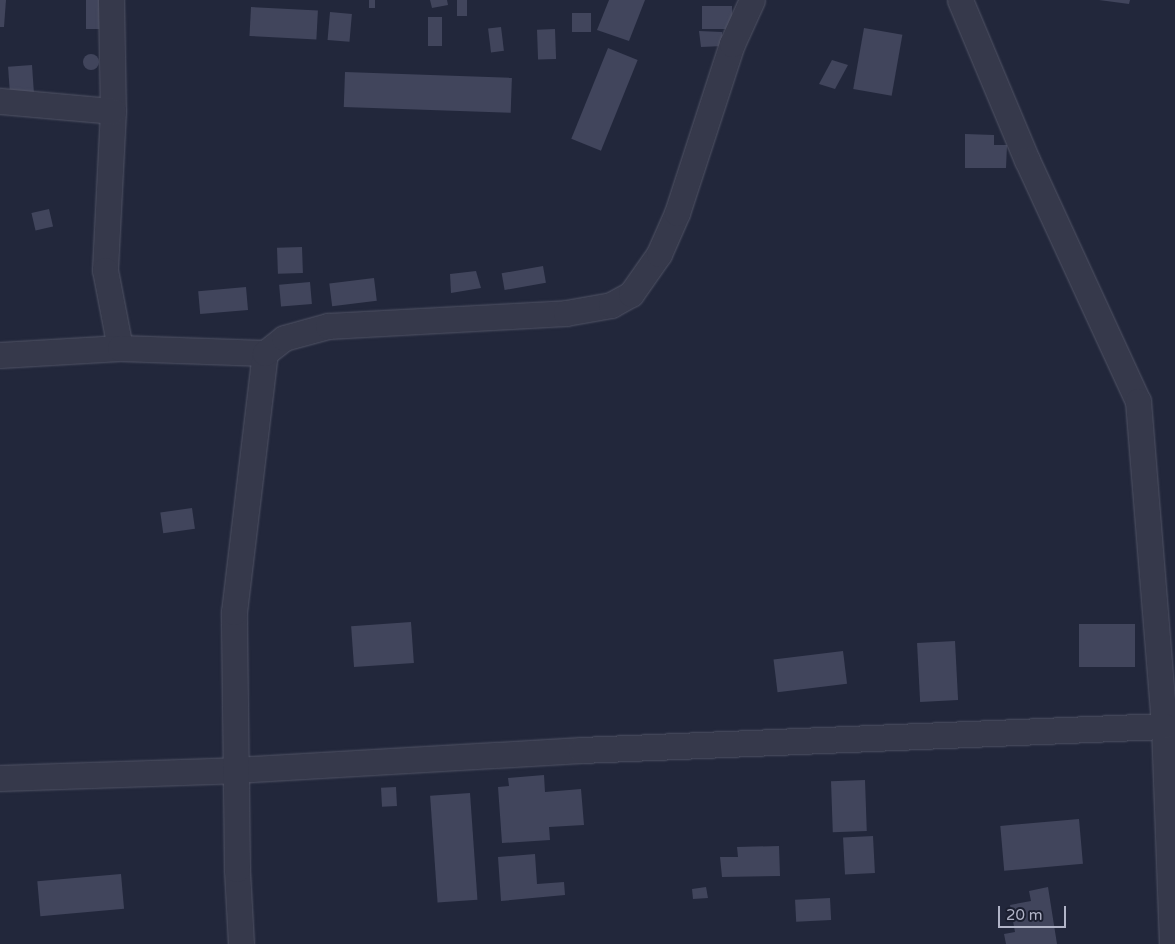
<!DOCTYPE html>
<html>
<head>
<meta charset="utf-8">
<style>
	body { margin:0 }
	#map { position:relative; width:1175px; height:944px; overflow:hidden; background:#22273b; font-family:"Varela Round",sans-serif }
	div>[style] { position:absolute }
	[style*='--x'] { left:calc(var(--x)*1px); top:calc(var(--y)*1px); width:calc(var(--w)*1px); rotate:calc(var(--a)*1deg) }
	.building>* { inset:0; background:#41455c; transform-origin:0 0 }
	.round { border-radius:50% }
	.roads { filter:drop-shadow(0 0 1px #515466) drop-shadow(0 0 1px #515466) }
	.street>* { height:25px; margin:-12.5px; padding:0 12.5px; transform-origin:12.5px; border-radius:12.5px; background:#36394b }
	span { translate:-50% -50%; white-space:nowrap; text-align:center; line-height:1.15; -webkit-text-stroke:4px #1b1f30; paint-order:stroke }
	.scale { position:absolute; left:998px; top:906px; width:68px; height:22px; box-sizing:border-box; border:2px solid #b1b4c7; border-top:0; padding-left:6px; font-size:15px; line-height:18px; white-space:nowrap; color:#b1b4c7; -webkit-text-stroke:4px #1b1f30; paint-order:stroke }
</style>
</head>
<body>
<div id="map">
	<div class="building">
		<div style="clip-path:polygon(0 0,6px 0,4px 27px,0 27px)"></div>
		<div style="left:86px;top:0;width:18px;height:29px"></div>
		<div style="left:369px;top:0;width:6px;height:8px"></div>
		<div style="clip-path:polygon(430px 0,447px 0,448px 5px,432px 8px)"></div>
		<div style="left:457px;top:0;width:10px;height:16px"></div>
		<div style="clip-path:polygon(609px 0,645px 0,629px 41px,597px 30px)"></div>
		<div style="clip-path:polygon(1099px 0,1130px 0,1129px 4px)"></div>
		<div style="left:702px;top:6px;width:30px;height:23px"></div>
		<div style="left:251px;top:7px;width:67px;height:29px;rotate:3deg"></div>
		<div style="left:330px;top:12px;width:22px;height:28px;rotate:5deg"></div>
		<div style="left:572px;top:13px;width:19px;height:19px"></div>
		<div style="left:428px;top:17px;width:14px;height:29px"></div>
		<div style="left:501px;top:27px;width:24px;height:13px;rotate:83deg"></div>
		<div style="left:864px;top:28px;width:39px;height:62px;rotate:10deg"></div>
		<div style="left:555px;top:29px;width:30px;height:18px;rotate:88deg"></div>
		<div style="clip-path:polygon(699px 31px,722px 32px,723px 46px,701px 47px)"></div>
		<div style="left:608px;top:48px;width:32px;height:98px;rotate:22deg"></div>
		<div class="round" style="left:83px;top:54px;width:16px;height:16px"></div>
		<div style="clip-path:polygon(832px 60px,848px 65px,835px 89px,819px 84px)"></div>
		<div style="left:32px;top:65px;width:27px;height:24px;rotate:86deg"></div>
		<div style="left:345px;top:72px;width:167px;height:35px;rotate:2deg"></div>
		<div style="clip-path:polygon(965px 134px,994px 135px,994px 145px,1007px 145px,1006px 168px,965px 168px)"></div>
		<div style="left:49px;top:209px;width:18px;height:18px;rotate:77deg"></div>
		<div style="left:302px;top:247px;width:26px;height:25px;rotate:88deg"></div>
		<div style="left:543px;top:266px;width:17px;height:42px;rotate:80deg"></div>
		<div style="clip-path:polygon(476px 271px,481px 288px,451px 293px,450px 274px)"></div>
		<div style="left:374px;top:278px;width:23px;height:45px;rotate:83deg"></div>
		<div style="left:310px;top:282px;width:22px;height:31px;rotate:85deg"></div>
		<div style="left:246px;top:287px;width:23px;height:48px;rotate:85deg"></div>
		<div style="left:192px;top:508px;width:21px;height:32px;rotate:82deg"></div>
		<div style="left:411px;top:622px;width:41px;height:60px;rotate:86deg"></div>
		<div style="left:1135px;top:624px;width:43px;height:56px;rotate:90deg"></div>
		<div style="left:955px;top:641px;width:59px;height:38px;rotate:87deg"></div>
		<div style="left:843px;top:651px;width:33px;height:70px;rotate:83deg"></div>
		<div style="clip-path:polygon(544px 775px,545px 792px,581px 789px,584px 825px,549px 827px,550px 840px,502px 843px,498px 787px,509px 786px,508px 778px)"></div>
		<div style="left:865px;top:780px;width:51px;height:34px;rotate:88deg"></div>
		<div style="left:396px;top:787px;width:19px;height:15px;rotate:87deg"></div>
		<div style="left:470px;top:793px;width:107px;height:40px;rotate:86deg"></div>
		<div style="left:1079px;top:819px;width:45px;height:79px;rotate:85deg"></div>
		<div style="left:873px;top:836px;width:37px;height:30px;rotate:87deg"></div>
		<div style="clip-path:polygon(779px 846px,780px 876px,722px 877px,720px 857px,738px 857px,737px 847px)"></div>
		<div style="clip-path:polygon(535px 854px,537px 884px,564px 882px,565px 895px,501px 901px,498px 857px)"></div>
		<div style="left:121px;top:874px;width:35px;height:84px;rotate:85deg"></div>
		<div style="clip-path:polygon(706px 887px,708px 898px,693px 899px,692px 889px)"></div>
		<div style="clip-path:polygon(1048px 887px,1057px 944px,1006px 944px,1004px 934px,1015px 932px,1010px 905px,1031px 901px,1029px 891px)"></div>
		<div style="left:830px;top:898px;width:22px;height:35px;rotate:87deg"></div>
	</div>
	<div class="roads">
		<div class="street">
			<div style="--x:111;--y:0;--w:111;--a:89"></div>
			<div style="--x:113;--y:111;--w:159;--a:92.9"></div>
			<div style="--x:105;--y:270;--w:79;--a:79.1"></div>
			<div style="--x:960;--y:0;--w:173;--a:67.3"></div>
			<div style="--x:1027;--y:160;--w:265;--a:65.3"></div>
			<div style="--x:1138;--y:401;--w:326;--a:85.4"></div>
			<div style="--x:1164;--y:726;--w:218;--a:87.9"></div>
			<div style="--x:0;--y:101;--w:113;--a:5.1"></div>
			<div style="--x:0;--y:355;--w:120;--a:-3.3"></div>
			<div style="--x:120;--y:348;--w:145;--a:2"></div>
			<div style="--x:0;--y:778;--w:235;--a:-1.9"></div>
			<div style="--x:235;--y:770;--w:347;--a:-3.3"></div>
			<div style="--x:581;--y:750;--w:583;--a:-2.36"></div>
			<div style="--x:241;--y:944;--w:75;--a:-93.1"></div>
			<div style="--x:237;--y:869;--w:257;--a:-90.7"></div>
			<div style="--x:234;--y:612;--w:261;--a:-83.2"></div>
			<div style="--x:265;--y:353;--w:24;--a:-38"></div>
			<div style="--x:284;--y:338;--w:46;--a:-15.3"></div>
			<div style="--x:328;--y:326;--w:238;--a:-3.1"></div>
			<div style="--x:566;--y:313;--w:46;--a:-10.1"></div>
			<div style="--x:611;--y:305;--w:23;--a:-29"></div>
			<div style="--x:631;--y:294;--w:49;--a:-55"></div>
			<div style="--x:659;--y:254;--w:45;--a:-66.3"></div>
			<div style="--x:677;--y:213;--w:178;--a:-72"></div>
			<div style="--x:732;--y:44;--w:48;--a:-65.6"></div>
		</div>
	</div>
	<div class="scale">20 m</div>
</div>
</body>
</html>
